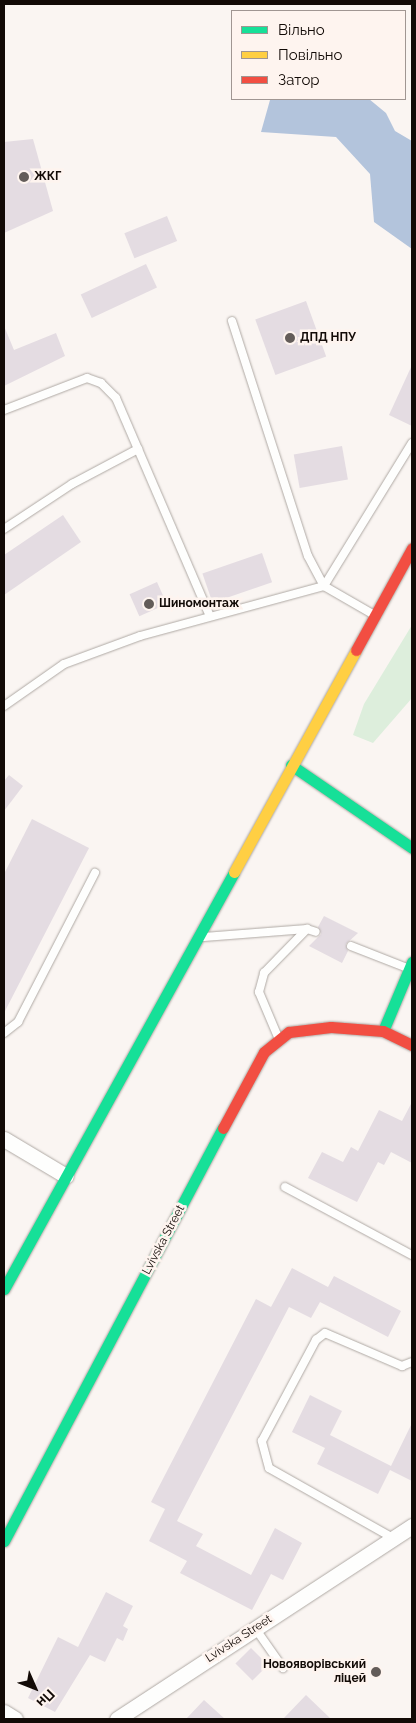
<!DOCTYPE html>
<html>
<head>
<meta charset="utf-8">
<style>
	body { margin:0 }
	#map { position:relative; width:416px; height:1723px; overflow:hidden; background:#faf5f2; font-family:Raleway,sans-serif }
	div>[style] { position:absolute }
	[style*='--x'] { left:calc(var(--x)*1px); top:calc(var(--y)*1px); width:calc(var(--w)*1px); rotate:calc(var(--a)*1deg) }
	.green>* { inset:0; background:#ddeedc }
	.water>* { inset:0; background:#b3c4dc }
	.building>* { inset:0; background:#e4dce2; transform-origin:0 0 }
	.roads { filter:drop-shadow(0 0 1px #afa9a4) drop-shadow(0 0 1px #afa9a4) }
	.lane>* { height:8px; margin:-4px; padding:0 4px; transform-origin:4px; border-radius:4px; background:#fefefd }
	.street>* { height:15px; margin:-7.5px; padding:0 7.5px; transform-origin:7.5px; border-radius:7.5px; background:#fefefd }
	.fast>* { height:11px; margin:-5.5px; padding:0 5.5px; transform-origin:5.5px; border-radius:5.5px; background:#16e098 }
	.slow>* { height:11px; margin:-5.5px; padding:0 5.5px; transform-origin:5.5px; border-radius:5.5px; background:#ffcf43 }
	.jam>* { height:11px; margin:-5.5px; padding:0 5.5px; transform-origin:5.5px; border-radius:5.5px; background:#f24e42 }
	.dots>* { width:14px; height:14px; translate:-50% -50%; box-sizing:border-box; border:2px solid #fef4ef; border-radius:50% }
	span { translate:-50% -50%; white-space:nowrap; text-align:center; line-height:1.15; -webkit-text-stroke:5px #fef4ef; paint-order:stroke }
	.poi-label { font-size:12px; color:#120a06; font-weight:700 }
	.left { translate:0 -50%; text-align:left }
	.right { translate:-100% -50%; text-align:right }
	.street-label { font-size:12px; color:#120a06 }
	.frame { position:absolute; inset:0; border:5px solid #120a06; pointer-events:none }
	.legend { position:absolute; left:231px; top:10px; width:175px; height:90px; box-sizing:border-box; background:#fef4ef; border:1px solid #a09692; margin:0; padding:6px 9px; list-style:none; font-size:15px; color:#120a06 }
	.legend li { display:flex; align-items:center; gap:10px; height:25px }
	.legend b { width:25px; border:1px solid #a09692 }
	.north { position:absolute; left:10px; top:1663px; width:50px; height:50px; -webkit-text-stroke:4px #fef4ef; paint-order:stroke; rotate:134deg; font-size:14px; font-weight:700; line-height:20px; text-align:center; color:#120a06 }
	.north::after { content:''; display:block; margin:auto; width:18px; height:22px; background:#120a06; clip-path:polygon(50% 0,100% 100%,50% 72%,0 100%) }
</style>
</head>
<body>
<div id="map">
	<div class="green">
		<div style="clip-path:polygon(412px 625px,412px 698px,373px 743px,353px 735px,364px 704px)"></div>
	</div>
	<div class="water">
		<div style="clip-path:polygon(369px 99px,386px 113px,395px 131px,412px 141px,412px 249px,374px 222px,370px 174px,336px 137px,261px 132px,270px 100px)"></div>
	</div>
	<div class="building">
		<div style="clip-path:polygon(33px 139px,53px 211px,4px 233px,4px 142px)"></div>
		<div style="left:167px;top:216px;width:27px;height:46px;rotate:68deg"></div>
		<div style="left:146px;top:264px;width:26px;height:72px;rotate:65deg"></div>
		<div style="left:306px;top:301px;width:59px;height:54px;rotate:70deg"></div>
		<div style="clip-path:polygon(4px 326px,14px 350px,56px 333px,65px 356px,4px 386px)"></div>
		<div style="clip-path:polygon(412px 365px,412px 426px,389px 415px)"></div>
		<div style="left:342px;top:446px;width:34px;height:49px;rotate:80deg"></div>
		<div style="clip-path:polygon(63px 515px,81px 542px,4px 595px,4px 555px)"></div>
		<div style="left:262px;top:553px;width:31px;height:63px;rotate:71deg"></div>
		<div style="left:157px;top:582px;width:24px;height:30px;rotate:66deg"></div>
		<div style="clip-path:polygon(9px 775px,23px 786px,4px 811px,4px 781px)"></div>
		<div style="clip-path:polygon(32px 819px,89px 848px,4px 1013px,4px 874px)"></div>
		<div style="clip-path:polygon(324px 916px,358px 933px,346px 944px,348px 951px,342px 963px,309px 946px,321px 934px,318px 927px)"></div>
		<div style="clip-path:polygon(412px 1102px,412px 1163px,391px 1152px,384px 1165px,378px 1162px,357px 1202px,308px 1178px,322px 1152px,343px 1162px,351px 1147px,358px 1151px,379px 1110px,402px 1121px)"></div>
		<div style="clip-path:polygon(292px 1268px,328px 1287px,334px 1276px,401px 1311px,388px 1337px,320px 1302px,311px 1318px,289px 1307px,177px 1521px,203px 1534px,196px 1546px,251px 1575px,275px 1528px,302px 1543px,283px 1580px,271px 1574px,252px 1610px,180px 1573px,187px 1561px,149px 1541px,165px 1509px,151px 1502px,256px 1299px,271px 1307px)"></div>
		<div style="clip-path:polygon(310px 1395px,342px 1411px,330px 1435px,391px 1466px,412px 1423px,412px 1481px,390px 1470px,378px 1494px,317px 1464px,325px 1448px,292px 1432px)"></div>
		<div style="clip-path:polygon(106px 1592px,133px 1606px,123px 1626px,128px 1629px,123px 1641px,117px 1638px,105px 1662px,90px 1655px,55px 1712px,28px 1698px,58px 1637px,78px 1647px)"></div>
		<div style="left:251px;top:1648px;width:24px;height:22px;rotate:45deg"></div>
		<div style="clip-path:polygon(306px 1695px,331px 1719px,283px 1719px)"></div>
		<div style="clip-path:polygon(204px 1700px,225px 1719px,186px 1719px)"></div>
	</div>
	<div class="roads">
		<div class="lane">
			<div style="--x:232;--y:321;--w:247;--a:72.1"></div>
			<div style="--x:308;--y:556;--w:34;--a:62"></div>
			<div style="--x:4;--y:410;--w:89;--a:-21.1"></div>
			<div style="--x:87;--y:378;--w:15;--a:20"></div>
			<div style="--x:101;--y:383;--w:21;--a:45"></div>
			<div style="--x:116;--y:398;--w:237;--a:66.7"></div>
			<div style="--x:4;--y:529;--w:82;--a:-33.5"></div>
			<div style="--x:72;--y:484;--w:75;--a:-27.9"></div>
			<div style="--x:324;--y:586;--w:168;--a:-58.4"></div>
			<div style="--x:4;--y:706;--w:73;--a:-35"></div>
			<div style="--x:64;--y:664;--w:81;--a:-20.2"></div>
			<div style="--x:140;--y:636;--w:191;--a:-15.2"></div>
			<div style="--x:324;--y:586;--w:54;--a:29.9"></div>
			<div style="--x:204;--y:937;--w:103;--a:-4.4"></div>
			<div style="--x:307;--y:929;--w:9;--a:18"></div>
			<div style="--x:351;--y:946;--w:60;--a:21.4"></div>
			<div style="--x:4;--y:1033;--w:18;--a:-38"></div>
			<div style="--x:18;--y:1022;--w:168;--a:-62.7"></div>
			<div style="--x:278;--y:1037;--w:49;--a:-112.9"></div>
			<div style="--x:259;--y:992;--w:20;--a:-75"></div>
			<div style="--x:264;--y:973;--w:62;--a:-45.7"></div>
			<div style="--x:285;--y:1187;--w:144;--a:28.2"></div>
			<div style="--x:393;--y:1538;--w:142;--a:-150.6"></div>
			<div style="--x:269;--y:1468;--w:28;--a:-105"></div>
			<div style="--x:262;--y:1441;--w:115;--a:-61.9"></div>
			<div style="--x:316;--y:1340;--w:11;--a:-38"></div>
			<div style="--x:325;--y:1333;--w:84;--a:23.2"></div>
			<div style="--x:402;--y:1366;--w:11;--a:-22"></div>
			<div style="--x:255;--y:1628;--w:49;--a:55"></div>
		</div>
		<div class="street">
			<div style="--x:4;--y:1139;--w:72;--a:30.8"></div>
			<div style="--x:4;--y:1712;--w:13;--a:32"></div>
			<div style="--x:117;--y:1719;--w:353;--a:-33.2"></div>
		</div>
		<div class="fast">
			<div style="--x:291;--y:765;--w:147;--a:34.4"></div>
			<div style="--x:383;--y:1031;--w:75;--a:-67.2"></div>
			<div style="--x:4;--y:1289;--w:476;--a:-61.1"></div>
			<div style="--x:4;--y:1541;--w:467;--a:-62.1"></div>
		</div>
		<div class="slow">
			<div style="--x:234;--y:872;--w:253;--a:-61.2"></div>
		</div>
		<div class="jam">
			<div style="--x:356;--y:650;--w:116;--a:-61.2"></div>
			<div style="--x:223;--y:1128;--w:86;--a:-61.7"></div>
			<div style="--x:264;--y:1052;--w:32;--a:-39"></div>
			<div style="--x:289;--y:1032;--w:42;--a:-6.8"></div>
			<div style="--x:331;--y:1027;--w:52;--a:4.4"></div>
			<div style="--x:383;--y:1031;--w:32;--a:26"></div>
		</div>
	</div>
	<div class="dots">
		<div style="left:24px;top:177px;background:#635c59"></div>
		<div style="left:290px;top:338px;background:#635c59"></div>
		<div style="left:149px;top:604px;background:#635c59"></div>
		<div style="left:376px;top:1672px;background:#635c59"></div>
	</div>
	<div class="poi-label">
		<span class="left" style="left:34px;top:177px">ЖКГ</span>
		<span class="left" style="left:300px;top:338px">ДПД НПУ</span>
		<span class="left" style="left:159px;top:604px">Шиномонтаж</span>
		<span class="right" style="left:366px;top:1672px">Новояворівський<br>ліцей</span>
	</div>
	<div class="street-label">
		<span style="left:164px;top:1240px;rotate:-62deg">Lvivska Street</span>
		<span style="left:239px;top:1639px;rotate:-33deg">Lvivska Street</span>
	</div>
	<div class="frame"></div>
	<ul class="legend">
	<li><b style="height:6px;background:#16e098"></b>Вільно</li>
	<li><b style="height:6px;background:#ffcf43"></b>Повільно</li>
	<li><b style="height:6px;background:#f24e42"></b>Затор</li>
	</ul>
	<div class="north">Пн</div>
</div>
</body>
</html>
